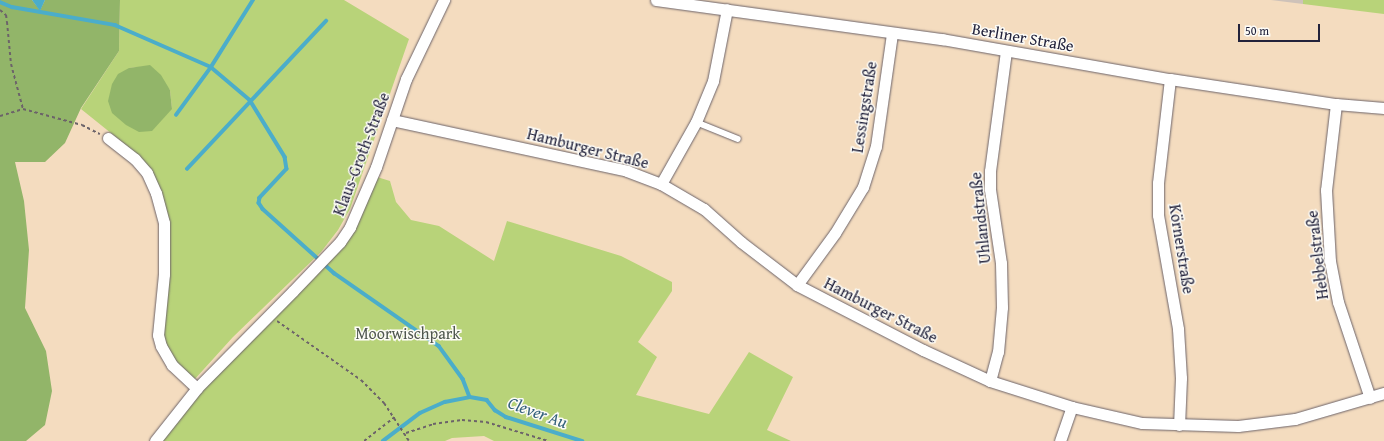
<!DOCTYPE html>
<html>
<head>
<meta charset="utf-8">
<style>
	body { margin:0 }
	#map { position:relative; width:1384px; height:441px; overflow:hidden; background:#f4dcbf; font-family:"Gentium Book Plus",serif }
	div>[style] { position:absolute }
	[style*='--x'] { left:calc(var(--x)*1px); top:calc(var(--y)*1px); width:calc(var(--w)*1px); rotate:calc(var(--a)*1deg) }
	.industrial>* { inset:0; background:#cec2b9 }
	.green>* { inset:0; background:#b8d379 }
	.forest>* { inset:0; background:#92b569 }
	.water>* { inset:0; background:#4badca }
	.stream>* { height:3.5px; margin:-1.75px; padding:0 1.75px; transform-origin:1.75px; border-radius:1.75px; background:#4badca }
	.path>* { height:2px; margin-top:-1px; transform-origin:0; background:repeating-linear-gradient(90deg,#6c6369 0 3px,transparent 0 6px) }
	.roads { filter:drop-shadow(0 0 1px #6c6369) drop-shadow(0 0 1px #6c6369) }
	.service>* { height:5.5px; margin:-2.75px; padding:0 2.75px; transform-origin:2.75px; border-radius:2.75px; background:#fff }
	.minor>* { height:11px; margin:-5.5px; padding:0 5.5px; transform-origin:5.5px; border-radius:5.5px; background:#fff }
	span { translate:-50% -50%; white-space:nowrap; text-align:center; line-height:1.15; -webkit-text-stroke:3px #fdfcf7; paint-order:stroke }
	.street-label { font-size:16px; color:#22223b }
	.park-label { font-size:16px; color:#4f574e }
	.water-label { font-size:17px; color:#34617b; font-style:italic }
	.scale { position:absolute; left:1238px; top:24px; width:82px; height:18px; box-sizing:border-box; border:2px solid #22223b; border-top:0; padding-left:5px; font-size:12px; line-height:14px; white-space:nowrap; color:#22223b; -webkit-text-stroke:3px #fdfcf7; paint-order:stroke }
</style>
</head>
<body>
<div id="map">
	<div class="industrial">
		<div style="clip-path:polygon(1271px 0,1303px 0,1303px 4px)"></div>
	</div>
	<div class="green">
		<div style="clip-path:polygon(evenodd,120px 0,344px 0,409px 39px,350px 209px,338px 230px,321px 252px,233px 337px,194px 380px,167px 353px,163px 340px,166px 224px,132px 150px,81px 109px,119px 51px,120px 0,150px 66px,170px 90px,172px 109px,129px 68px,150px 66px)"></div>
		<div style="clip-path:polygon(1303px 0,1384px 0,1384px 14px,1303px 4px)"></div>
		<div style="clip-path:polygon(377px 177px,390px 181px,396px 202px,411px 220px,439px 226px,494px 261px,507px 221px,621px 256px,672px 282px,672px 291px,638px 342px,657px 357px,636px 395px,709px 414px,749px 352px,793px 377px,767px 430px,791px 441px,494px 441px,484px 436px,452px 438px,445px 441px,162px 441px,192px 402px,342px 247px)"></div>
	</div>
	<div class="forest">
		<div style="clip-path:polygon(0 0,32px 0,40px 10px,45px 0,120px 0,119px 51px,81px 108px,65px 143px,45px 162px,15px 162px,24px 201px,29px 250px,25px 308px,46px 351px,52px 391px,45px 425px,26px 441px,0 441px)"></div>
		<div style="clip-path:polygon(150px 65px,161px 75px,170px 90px,172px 109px,152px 131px,139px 132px,126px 125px,112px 113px,108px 101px,112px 84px,118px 74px,129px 68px)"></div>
	</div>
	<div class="water">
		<div style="clip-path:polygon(32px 0,45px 0,40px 11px)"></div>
	</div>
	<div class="stream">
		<div style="--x:0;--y:2;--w:13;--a:23"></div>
		<div style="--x:12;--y:7;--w:105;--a:9.9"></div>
		<div style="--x:115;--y:25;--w:105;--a:23.6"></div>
		<div style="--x:211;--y:67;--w:51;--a:40.2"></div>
		<div style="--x:250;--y:100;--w:67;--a:58.4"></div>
		<div style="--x:285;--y:157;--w:12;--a:81"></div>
		<div style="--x:287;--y:169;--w:40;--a:133"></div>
		<div style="--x:260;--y:198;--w:5;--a:101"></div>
		<div style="--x:259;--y:203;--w:7;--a:56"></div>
		<div style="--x:263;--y:209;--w:96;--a:42"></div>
		<div style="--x:334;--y:273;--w:128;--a:34.8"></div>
		<div style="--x:439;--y:346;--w:41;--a:54"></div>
		<div style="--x:463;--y:379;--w:19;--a:69"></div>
		<div style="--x:176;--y:115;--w:59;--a:-53.9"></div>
		<div style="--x:211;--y:67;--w:79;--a:-57.9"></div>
		<div style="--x:187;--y:169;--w:203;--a:-46.8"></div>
		<div style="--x:383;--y:441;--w:46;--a:-37.1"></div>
		<div style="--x:420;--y:413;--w:27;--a:-24"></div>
		<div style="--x:445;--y:402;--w:25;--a:-11"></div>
		<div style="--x:470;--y:397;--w:17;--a:10"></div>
		<div style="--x:487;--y:400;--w:13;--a:51"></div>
		<div style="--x:495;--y:410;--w:13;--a:32"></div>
		<div style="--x:506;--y:417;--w:80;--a:17.5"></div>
	</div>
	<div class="path">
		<div style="--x:0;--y:10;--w:8;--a:40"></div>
		<div style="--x:6;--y:15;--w:7;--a:82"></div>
		<div style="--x:7;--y:22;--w:42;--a:84.6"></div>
		<div style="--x:11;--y:64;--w:47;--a:75.1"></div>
		<div style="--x:23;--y:109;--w:61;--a:15.2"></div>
		<div style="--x:82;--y:125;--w:20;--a:27"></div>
		<div style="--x:0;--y:116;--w:24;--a:-17"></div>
		<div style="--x:277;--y:321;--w:103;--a:35.1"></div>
		<div style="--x:361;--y:380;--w:33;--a:45"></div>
		<div style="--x:384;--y:403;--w:45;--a:56.7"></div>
		<div style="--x:406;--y:433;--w:28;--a:-18"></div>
		<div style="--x:433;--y:424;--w:29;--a:-8"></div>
		<div style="--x:462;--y:420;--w:24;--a:5"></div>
		<div style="--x:486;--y:422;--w:65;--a:17"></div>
		<div style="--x:364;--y:441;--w:39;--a:-38"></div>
	</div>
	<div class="roads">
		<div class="service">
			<div style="--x:696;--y:122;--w:45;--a:22"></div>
		</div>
		<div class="minor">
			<div style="--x:656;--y:0;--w:289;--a:7.8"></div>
			<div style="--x:942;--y:39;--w:231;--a:10"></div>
			<div style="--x:1170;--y:79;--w:168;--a:8.6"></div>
			<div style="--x:1336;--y:104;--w:48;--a:4.8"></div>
			<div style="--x:1170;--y:79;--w:105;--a:96.6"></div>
			<div style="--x:1158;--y:183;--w:32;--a:90"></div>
			<div style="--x:1158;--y:215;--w:116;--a:80"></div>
			<div style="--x:1178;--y:329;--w:49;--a:86.5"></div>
			<div style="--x:1181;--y:378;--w:47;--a:92.4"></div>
			<div style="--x:1336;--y:104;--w:87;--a:96.6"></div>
			<div style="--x:1326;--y:190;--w:71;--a:86.8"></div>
			<div style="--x:1330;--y:261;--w:42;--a:79"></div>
			<div style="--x:1338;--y:302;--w:101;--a:71.6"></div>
			<div style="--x:392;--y:120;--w:240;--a:12.2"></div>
			<div style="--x:627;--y:171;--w:36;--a:21"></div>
			<div style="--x:661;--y:184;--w:50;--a:30.2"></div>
			<div style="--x:704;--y:209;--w:50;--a:41.7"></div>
			<div style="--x:741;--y:242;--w:71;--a:37.5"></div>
			<div style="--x:797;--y:285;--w:142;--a:27.3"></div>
			<div style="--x:923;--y:350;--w:74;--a:24.8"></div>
			<div style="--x:990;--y:381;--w:86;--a:17.6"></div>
			<div style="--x:1072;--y:407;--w:72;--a:12.9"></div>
			<div style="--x:1142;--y:423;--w:96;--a:1.8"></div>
			<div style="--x:1238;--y:426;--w:57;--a:-7"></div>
			<div style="--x:1295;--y:419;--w:93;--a:-16.3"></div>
			<div style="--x:108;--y:138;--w:34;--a:38"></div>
			<div style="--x:135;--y:159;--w:18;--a:49"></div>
			<div style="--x:147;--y:173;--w:22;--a:66"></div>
			<div style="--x:156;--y:193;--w:31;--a:75"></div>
			<div style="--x:164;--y:223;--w:51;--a:90"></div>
			<div style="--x:164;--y:274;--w:61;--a:95.6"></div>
			<div style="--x:158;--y:335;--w:11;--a:75"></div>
			<div style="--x:161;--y:346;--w:22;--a:60"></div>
			<div style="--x:172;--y:365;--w:34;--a:43"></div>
			<div style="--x:661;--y:184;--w:71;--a:-60.6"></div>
			<div style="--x:696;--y:122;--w:44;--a:-67.5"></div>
			<div style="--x:713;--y:81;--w:73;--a:-79"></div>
			<div style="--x:797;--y:285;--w:64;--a:-53.8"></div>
			<div style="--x:835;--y:233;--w:54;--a:-58.7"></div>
			<div style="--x:863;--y:187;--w:43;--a:-72.4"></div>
			<div style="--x:876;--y:146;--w:114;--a:-81.9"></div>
			<div style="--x:990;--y:381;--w:30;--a:-75"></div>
			<div style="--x:998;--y:352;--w:45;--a:-84.9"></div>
			<div style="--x:1002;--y:307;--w:44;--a:-91.3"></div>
			<div style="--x:1001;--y:263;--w:75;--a:-98.5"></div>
			<div style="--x:990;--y:189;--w:18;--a:-90"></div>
			<div style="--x:990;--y:171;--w:121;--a:-82.4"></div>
			<div style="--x:155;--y:441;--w:68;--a:-51.6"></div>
			<div style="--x:197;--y:388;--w:136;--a:-45.3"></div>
			<div style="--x:293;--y:291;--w:68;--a:-46.2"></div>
			<div style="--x:340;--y:242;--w:18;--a:-56"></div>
			<div style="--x:350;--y:227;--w:65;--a:-66.6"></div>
			<div style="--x:376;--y:167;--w:93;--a:-71.2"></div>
			<div style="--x:406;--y:79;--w:88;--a:-64.3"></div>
			<div style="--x:1060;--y:441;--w:36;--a:-71"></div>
		</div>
	</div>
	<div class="street-label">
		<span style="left:1023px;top:37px;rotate:10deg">Berliner Straße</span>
		<span style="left:864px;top:107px;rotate:-81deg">Lessingstraße</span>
		<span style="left:588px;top:148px;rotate:14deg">Hamburger Straße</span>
		<span style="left:361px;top:154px;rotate:-69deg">Klaus-Groth-Straße</span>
		<span style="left:980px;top:218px;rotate:-96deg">Uhlandstraße</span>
		<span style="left:1182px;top:249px;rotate:81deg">Körnerstraße</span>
		<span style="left:1317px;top:255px;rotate:-97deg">Hebbelstraße</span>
		<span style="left:881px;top:310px;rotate:27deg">Hamburger Straße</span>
	</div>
	<div class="park-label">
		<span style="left:408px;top:333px">Moorwischpark</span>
	</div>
	<div class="water-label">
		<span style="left:538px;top:412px;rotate:20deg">Clever Au</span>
	</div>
	<div class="scale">50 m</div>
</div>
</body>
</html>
